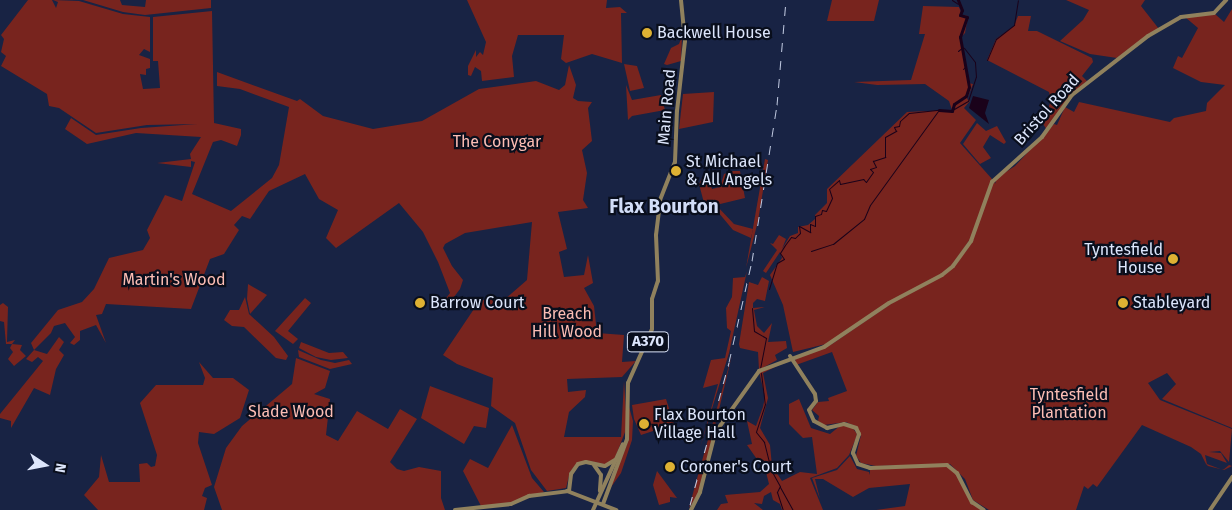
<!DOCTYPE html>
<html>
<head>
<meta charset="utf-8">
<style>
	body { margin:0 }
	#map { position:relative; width:1232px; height:510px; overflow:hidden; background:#182344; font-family:"Fira Sans",sans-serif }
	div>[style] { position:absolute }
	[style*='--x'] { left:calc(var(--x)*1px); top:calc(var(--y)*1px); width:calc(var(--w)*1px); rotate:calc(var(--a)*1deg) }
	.green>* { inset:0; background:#78241e }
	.water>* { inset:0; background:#1a021a }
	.stream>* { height:1px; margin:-0.5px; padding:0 0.5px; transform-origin:0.5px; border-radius:0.5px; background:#1a021a }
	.river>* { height:3px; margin:-1.5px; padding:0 1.5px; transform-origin:1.5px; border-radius:1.5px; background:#1a021a }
	.major>* { height:4px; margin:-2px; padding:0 2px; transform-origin:2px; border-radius:2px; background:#90815d }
	.rail>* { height:1px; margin-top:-0.5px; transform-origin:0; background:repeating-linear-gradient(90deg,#c1cae1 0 9px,transparent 0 18px) }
	.dots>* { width:14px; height:14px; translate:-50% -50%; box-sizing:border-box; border:2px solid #090e1c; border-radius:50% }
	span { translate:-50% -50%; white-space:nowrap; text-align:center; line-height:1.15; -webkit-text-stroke:4.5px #090e1c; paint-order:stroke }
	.shield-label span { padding:1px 4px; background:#090e1c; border:1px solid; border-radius:4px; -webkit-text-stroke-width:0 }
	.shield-label { font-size:15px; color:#dce5fb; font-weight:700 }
	.poi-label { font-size:16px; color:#dce5fb }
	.left { translate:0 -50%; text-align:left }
	.right { translate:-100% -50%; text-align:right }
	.street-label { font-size:16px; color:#dce5fb }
	.park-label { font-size:16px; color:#fcbdb4 }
	.quarter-label { font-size:19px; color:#d2ddf7; font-weight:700 }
	.north { position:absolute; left:20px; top:440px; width:50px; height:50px; -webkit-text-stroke:4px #090e1c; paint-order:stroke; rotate:101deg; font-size:14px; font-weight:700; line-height:20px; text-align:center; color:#dce5fb }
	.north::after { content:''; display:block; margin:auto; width:18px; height:22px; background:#dce5fb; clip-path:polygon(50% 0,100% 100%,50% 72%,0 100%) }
</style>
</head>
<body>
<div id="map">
	<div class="green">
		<div style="clip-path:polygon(28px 0,52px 0,56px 8px,58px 2px,53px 0,79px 1px,123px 14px,150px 17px,150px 52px,144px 49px,139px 55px,150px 59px,150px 68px,146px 69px,146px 75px,140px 74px,143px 89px,160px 88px,158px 61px,153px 61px,153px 17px,212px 11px,214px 123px,241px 129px,241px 135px,237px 146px,221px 140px,213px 142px,192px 194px,231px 211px,272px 178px,279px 165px,289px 107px,240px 89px,217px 86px,217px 72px,297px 101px,300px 99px,323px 116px,373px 129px,422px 121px,479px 89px,536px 81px,559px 90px,565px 85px,569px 65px,576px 85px,573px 98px,578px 101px,592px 102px,588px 108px,592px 141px,582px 150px,587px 173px,583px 200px,588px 208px,558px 212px,567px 249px,559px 252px,564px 277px,584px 275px,588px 255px,593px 283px,584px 288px,594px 306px,597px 333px,624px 335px,622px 362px,636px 361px,622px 377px,567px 379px,568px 392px,586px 390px,585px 397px,569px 412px,564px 437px,621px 437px,624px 381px,627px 427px,615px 458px,608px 465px,589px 461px,577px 463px,570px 472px,566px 488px,547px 491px,531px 470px,515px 423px,491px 406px,493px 378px,457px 364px,443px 355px,480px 300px,505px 299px,527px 280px,532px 222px,465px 233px,445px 244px,443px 248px,452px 266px,463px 280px,460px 289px,448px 305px,443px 302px,450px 293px,438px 262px,423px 232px,399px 203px,336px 248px,326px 238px,338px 210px,319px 199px,305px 174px,269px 191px,250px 219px,242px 216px,234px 225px,239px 230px,224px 254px,210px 259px,191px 309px,106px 304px,102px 314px,96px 315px,106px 343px,96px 325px,80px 331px,80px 340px,74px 345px,70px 343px,75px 337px,65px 323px,54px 326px,51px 333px,34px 350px,47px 354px,59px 337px,64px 342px,59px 350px,64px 355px,56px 369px,50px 395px,34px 388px,11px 428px,11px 421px,0 418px,0 414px,43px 361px,38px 357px,32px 362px,26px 359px,34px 350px,31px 343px,58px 310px,82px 302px,94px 289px,109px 258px,143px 250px,150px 238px,147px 230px,165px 195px,182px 201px,195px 162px,191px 161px,191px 167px,157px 163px,191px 159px,190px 154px,201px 137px,136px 133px,87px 144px,65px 129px,71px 118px,96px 135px,141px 128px,197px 124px,147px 125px,96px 133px,59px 108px,49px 106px,47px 94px,1px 66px,6px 56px,1px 52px,4px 39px,1px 35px)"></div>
		<div style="clip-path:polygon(83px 0,120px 0,122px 5px,145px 7px,146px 0,211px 0,211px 8px,145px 15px,123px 12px)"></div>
		<div style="clip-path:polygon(467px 0,607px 0,606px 8px,620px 7px,627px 13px,621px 13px,622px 63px,592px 54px,566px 63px,561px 59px,564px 35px,518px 35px,512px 56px,514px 77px,482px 81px,481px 71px,475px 67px,471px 76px,468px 75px,468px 66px,476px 50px,476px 57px,480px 52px,483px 55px,486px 42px)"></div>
		<div style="clip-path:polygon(832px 0,879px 0,874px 21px,827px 21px)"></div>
		<div style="clip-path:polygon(1066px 0,1145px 0,1141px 6px,1159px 29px,1117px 58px,1090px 54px,1060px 41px,1083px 20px,1089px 10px)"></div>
		<div style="clip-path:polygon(923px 6px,959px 7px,962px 15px,968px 16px,965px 33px,960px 38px,968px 83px,973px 84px,967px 99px,970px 101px,964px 108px,976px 120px,960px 143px,992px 179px,971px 238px,952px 265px,940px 275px,889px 302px,826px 344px,793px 352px,783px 305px,770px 275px,782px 258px,780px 252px,766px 273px,763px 271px,777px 250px,770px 243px,773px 244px,779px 235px,786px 239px,782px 249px,790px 236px,798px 233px,798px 227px,808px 225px,815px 219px,815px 215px,827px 203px,827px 189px,907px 112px,952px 110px,949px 101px,925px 84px,877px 85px,854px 82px,911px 80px,925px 34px,919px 34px)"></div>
		<div style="clip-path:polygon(1232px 9px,1232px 428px,1162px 399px,1176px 384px,1167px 373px,1148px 383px,1160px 400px,1232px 429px,1229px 462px,1220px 451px,1209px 452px,1221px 453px,1227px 463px,1205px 455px,1207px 464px,1223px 470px,1229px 465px,1232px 466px,1224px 470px,1208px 466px,1206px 464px,1201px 454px,1191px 447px,1142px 425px,1097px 487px,1093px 484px,1088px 489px,1084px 486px,1076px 510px,989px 510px,973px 500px,965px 479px,950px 464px,876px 466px,861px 463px,856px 456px,861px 435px,857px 427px,846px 422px,824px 425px,818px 421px,819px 416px,812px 410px,818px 402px,829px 401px,828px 398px,847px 391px,832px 352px,796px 365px,795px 358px,832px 344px,892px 303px,941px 277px,967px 250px,990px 186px,995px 182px,996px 184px,995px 179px,1015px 166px,1054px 124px,1057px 125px,1065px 107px,1074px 112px,1079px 102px,1170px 122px,1174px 118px,1206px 111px,1207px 103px,1225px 85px,1201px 82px,1173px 68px,1178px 56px,1182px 58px,1198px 28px,1185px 17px,1215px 14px,1224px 22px)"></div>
		<div style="clip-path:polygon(1018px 16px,1031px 16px,1028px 31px,1037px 31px,1092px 58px,1093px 62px,1082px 76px,1087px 81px,1073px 93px,1047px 130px,1043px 124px,1051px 100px,1049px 92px,987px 60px,996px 39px,1014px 26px)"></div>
		<div style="clip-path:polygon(682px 36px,681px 61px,667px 65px,664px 64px,671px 48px,679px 44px)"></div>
		<div style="clip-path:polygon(624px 64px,637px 66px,644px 88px,630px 91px)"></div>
		<div style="clip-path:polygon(626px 85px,632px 100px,661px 95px,665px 110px,632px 116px,628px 120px)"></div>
		<div style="clip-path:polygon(714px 92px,713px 122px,679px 129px,683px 94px)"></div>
		<div style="clip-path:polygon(977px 123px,986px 131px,997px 126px,1006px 142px,1004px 144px,990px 135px,983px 147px,991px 158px,980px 164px,963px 144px)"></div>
		<div style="clip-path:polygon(765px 159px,768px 160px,758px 221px,746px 268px)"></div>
		<div style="clip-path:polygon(733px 171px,740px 171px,745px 198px,716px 205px,734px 224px,753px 229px,751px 238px,733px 230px,718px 212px,707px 213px,704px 203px,699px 184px,704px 174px,708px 174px,712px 189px,720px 187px,724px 174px)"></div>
		<div style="clip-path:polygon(747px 271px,729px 353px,700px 448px,718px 384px,703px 388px,711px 360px,725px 358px,731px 331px,727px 328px,726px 308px,732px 297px,733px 278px,745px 277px)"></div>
		<div style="clip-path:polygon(762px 277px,769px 281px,765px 301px,757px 299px,753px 303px,753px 308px,765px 307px,754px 310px,757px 326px,764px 333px,772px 323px,768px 342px,786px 341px,787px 348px,775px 355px,777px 360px,759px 370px,758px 352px,740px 348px,739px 344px,749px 282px,758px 285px)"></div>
		<div style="clip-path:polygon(248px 284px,267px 295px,250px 314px,247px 299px)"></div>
		<div style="clip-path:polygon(245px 297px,249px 314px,274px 337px,288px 356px,286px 360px,276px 358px,244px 327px,232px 326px,224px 320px,230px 310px,239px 310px)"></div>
		<div style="clip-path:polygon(305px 298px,311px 303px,288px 331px,298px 339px,293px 344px,275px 331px)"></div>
		<div style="clip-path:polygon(3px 303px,8px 307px,7px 342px,15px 340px,12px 344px,22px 345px,20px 350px,26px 356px,14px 366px,8px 359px,13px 352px,10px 348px,12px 344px,6px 344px,4px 322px,0 321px,0 305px)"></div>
		<div style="clip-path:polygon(301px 342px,329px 353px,343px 352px,348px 358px,331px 360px,316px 357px,299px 348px)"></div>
		<div style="clip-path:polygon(298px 350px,321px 360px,335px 363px,349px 360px,352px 364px,330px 369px,299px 357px)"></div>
		<div style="clip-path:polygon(732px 355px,699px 493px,689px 508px,696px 482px)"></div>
		<div style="clip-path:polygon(296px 358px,330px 371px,325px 388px,314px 394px,330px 399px,326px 435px,338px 441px,357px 411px,388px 429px,400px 409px,417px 419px,390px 462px,397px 469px,404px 471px,419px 467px,441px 471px,441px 498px,445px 510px,222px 510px,214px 487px,226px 448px,242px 426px,292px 384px)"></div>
		<div style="clip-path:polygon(199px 362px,213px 378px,233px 378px,249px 390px,240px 418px,214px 434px,199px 432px,198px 443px,212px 485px,205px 488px,202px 496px,207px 498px,204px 510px,98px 510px,84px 495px,99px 477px,101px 455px,109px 482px,140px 482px,139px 464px,147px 463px,151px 467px,155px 466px,157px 455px,140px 403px,156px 385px,203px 385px,205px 378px)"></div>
		<div style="clip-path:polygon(781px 364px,763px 373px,768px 398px,760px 428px,770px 445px,772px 466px,782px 481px,800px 472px,817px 474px,812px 437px,803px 438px,789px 424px,789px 404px,799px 399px,811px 428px,830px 434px,841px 425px,852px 427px,857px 434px,856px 438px,849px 455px,837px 468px,810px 478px,823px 510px,782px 510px,780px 504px,773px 500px,771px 492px,764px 496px,762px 504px,754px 503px,763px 510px,717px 510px,721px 504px,728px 503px,725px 495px,760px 492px,769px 484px,766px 472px,747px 445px,752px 444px,747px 421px,756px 426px,763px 407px,765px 397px,759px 371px)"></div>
		<div style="clip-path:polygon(430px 386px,489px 408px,486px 428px,474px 426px,464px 444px,421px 418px)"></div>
		<div style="clip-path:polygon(666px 399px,674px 424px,641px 435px,634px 419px,632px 405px)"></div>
		<div style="clip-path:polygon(628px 403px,633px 421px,632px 440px,621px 473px,609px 490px,629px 439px)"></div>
		<div style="clip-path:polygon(512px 425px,532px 478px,544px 492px,515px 502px,481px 506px,463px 471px,470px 459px,488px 468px)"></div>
		<div style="clip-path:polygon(850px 456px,857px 469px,869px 472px,870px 475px,870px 469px,947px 466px,956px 473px,970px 501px,981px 510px,876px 510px,905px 506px,910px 484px,869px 488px,853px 497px,823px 479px,815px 479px,820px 499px,812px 478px,837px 470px)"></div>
		<div style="clip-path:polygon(657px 471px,677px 498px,670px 497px,670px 502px,659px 505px,653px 485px)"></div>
	</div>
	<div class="water">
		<div style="clip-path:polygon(973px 96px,989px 100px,985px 113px,989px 124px,969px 108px)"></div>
	</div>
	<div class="stream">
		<div style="--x:952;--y:0;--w:7;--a:34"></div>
		<div style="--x:958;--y:51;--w:6;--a:-39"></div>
		<div style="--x:987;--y:60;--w:23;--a:-67"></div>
		<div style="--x:996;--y:39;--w:23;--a:-38"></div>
		<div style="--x:1014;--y:25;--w:25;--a:-81"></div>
		<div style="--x:963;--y:69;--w:3;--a:-45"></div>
		<div style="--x:954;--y:109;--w:16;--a:-30"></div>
		<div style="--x:968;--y:101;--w:25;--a:-72"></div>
		<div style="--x:976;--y:77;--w:15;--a:-94"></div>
		<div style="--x:975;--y:62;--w:18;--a:-128"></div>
		<div style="--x:811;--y:251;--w:23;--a:-18"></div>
		<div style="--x:833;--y:244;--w:40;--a:-39"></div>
		<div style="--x:864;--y:219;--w:15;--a:-67"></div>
		<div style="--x:870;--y:205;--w:116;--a:-54.1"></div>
		<div style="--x:769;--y:289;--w:27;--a:-73"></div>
		<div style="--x:777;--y:263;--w:8;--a:-30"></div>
		<div style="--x:784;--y:259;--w:7;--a:-124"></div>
		<div style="--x:780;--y:253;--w:9;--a:-58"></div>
		<div style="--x:785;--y:245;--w:10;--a:-53"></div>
		<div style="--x:791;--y:237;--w:4;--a:14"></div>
		<div style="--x:795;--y:238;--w:7;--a:-45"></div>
		<div style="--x:800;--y:233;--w:7;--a:-98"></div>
		<div style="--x:799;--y:226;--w:13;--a:29"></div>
		<div style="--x:810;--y:232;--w:8;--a:-90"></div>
		<div style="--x:810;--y:224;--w:5;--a:22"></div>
		<div style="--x:815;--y:226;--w:10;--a:-90"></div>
		<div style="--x:815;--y:216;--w:6;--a:-18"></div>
		<div style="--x:821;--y:214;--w:4;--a:-76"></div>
		<div style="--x:822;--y:210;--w:4;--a:14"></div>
		<div style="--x:826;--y:211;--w:14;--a:-65"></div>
		<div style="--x:832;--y:198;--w:9;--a:-108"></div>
		<div style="--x:829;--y:189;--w:13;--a:-42"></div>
		<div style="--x:839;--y:180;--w:4;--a:76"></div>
		<div style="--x:840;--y:184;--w:24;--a:-12"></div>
		<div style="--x:863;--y:179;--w:4;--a:45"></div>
		<div style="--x:866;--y:182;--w:12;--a:-55"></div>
		<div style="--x:873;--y:172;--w:4;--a:-135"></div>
		<div style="--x:870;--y:169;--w:6;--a:-18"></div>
		<div style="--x:876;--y:167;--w:7;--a:-117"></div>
		<div style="--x:873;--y:161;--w:13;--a:-18"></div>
		<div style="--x:885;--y:157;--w:20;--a:-90"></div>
		<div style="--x:885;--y:137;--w:13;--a:-29"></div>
		<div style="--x:896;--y:131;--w:4;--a:-117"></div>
		<div style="--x:894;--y:127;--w:5;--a:-11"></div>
		<div style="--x:899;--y:126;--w:5;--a:-79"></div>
		<div style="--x:900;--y:121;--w:12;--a:-42"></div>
		<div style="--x:909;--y:113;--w:30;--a:-6"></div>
		<div style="--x:752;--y:308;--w:23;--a:85"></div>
		<div style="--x:754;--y:331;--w:14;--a:30"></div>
		<div style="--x:766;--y:338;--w:32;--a:101"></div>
		<div style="--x:761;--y:373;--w:31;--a:83"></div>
		<div style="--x:765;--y:404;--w:29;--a:108"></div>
		<div style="--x:756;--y:432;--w:13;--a:51"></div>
		<div style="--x:764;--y:442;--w:29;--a:76"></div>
		<div style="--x:771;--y:470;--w:18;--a:61"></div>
		<div style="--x:780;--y:486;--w:7;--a:117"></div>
		<div style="--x:777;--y:492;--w:19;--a:72"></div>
		<div style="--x:780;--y:487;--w:26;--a:61"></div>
	</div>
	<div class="river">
		<div style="--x:939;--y:110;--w:13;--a:4"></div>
		<div style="--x:952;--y:111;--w:7;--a:-74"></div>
		<div style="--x:954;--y:104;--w:14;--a:-34"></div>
		<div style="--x:966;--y:96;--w:9;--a:-72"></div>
		<div style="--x:969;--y:87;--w:51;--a:-100.2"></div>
		<div style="--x:960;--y:37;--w:21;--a:-71"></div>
		<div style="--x:967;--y:17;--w:7;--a:-164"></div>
		<div style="--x:960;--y:15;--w:5;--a:-68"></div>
		<div style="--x:962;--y:10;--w:11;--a:-112"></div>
	</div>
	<div class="major">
		<div style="--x:790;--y:356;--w:45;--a:56.7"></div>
		<div style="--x:815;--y:394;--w:7;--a:82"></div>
		<div style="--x:816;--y:401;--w:11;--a:128"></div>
		<div style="--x:809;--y:410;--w:12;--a:66"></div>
		<div style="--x:814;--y:421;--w:15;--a:28"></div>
		<div style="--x:827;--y:428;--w:17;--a:-13"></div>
		<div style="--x:844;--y:424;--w:13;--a:18"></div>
		<div style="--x:856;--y:428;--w:7;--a:63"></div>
		<div style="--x:859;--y:434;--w:20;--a:108"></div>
		<div style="--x:853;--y:453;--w:12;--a:66"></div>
		<div style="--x:858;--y:464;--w:13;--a:18"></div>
		<div style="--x:870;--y:468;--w:77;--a:-2.2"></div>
		<div style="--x:947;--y:465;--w:13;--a:39"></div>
		<div style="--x:957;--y:473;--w:33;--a:63"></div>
		<div style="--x:972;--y:502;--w:14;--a:34"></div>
		<div style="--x:594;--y:465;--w:12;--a:55"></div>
		<div style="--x:601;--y:475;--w:16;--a:94"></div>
		<div style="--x:569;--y:491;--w:17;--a:-83"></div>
		<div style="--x:571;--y:474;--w:12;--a:-55"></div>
		<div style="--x:578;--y:464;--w:8;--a:-14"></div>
		<div style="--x:586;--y:462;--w:19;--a:12"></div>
		<div style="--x:605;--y:466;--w:12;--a:-31"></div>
		<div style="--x:603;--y:504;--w:69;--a:-69.7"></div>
		<div style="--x:627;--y:439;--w:56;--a:-89"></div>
		<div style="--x:628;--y:383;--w:59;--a:-66"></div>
		<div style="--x:652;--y:329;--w:30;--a:-90"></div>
		<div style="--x:652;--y:299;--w:19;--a:-72"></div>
		<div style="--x:658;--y:281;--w:46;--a:-92.5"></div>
		<div style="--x:656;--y:235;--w:35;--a:-83"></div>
		<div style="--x:660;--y:200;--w:41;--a:-68.5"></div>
		<div style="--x:675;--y:162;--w:51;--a:-87.8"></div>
		<div style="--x:677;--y:111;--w:70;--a:-83.5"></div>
		<div style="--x:685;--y:41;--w:41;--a:-95.6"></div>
		<div style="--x:455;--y:510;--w:56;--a:-6.1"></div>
		<div style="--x:511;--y:504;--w:20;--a:-24"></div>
		<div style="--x:529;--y:496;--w:38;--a:-7"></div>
		<div style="--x:567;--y:491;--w:53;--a:21.2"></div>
		<div style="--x:593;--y:510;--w:72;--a:-65.6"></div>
		<div style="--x:691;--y:510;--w:20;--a:-63"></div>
		<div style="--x:700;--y:492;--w:61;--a:-75.7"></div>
		<div style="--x:715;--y:433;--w:76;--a:-54.6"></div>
		<div style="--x:759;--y:371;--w:69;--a:-20.3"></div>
		<div style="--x:824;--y:347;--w:78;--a:-34.1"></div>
		<div style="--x:889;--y:303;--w:60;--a:-27.8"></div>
		<div style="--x:942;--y:275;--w:14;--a:-39"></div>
		<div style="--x:953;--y:266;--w:31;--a:-54"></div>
		<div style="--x:971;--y:241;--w:63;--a:-70.4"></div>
		<div style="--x:992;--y:182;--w:67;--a:-42"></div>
		<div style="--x:1042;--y:137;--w:52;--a:-54.5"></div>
		<div style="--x:1072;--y:95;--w:96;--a:-37.8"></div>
		<div style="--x:1148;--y:36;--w:38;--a:-30"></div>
		<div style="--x:1181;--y:17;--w:33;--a:-7"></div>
		<div style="--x:1214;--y:13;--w:18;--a:-47"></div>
		<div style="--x:1210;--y:510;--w:40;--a:-56"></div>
	</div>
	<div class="rail">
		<div style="--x:690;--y:505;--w:148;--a:-74.7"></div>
		<div style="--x:729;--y:362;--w:104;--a:-77.2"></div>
		<div style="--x:752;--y:261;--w:158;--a:-80.9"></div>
		<div style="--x:777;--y:105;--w:105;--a:-85.1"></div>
	</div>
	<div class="dots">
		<div style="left:647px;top:33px;background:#deb133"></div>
		<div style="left:676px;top:171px;background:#deb133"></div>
		<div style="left:1173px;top:259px;background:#deb133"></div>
		<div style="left:420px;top:303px;background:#deb133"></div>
		<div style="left:1123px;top:303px;background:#deb133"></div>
		<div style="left:644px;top:424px;background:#deb133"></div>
		<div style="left:670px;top:467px;background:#deb133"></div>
	</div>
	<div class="shield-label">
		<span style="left:648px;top:342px">A370</span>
	</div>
	<div class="poi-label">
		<span class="left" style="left:657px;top:33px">Backwell House</span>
		<span class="left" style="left:686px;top:171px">St Michael<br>&amp; All Angels</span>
		<span class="right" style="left:1163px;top:259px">Tyntesfield<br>House</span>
		<span class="left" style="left:430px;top:303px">Barrow Court</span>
		<span class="left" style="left:1133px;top:303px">Stableyard</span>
		<span class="left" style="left:654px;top:424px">Flax Bourton<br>Village Hall</span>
		<span class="left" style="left:680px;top:467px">Coroner's Court</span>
	</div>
	<div class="street-label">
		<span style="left:667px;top:107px;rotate:-85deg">Main Road</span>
		<span style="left:1047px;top:110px;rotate:-48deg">Bristol Road</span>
	</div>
	<div class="park-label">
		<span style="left:497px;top:142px">The Conygar</span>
		<span style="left:174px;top:280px">Martin's Wood</span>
		<span style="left:567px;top:323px">Breach<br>Hill Wood</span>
		<span style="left:1069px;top:404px">Tyntesfield<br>Plantation</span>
		<span style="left:291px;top:412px">Slade Wood</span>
	</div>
	<div class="quarter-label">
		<span style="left:664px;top:207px">Flax Bourton</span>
	</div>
	<div class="north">N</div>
</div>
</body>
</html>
